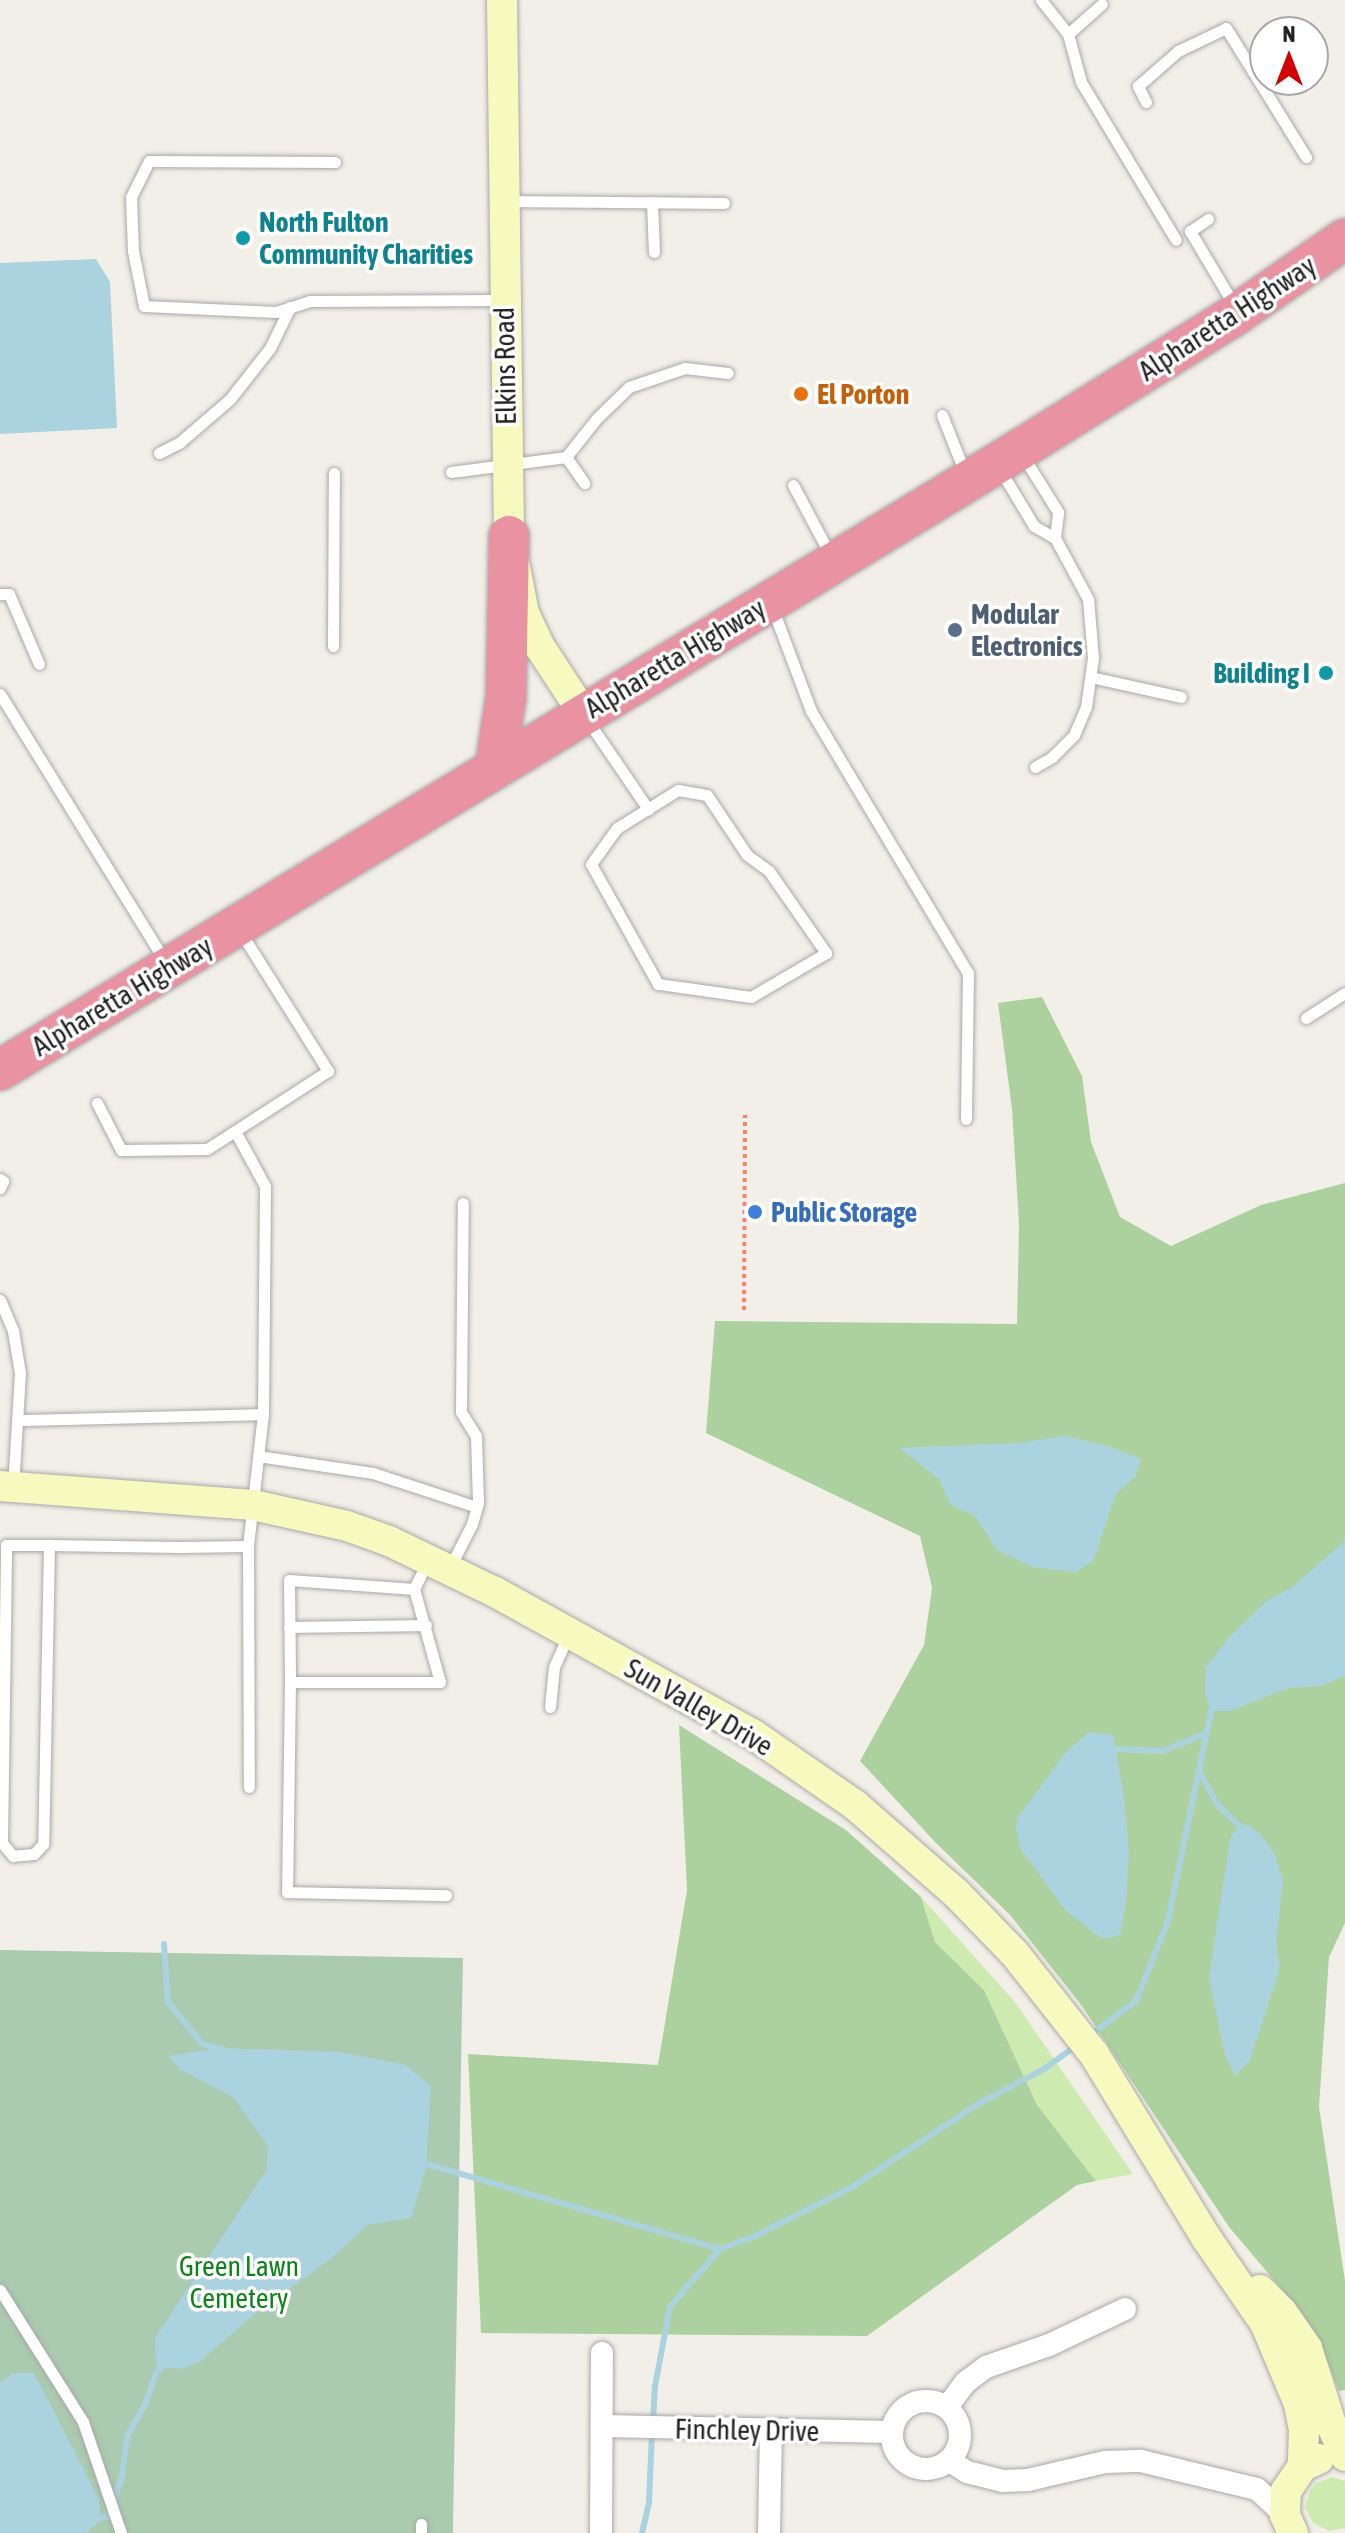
<!DOCTYPE html>
<html>
<head>
<meta charset="utf-8">
<style>
	body { margin:0 }
	#map { position:relative; width:1345px; height:2533px; overflow:hidden; background:#f2efe9; font-family:"Asap Condensed",sans-serif }
	div>[style] { position:absolute }
	[style*='--x'] { left:calc(var(--x)*1px); top:calc(var(--y)*1px); width:calc(var(--w)*1px); rotate:calc(var(--a)*1deg) }
	.grass>* { inset:0; background:#cdebb0 }
	.forest>* { inset:0; background:#add19e }
	.cemetery>* { inset:0; background:#aacbaf; transform-origin:0 0 }
	.water>* { inset:0; background:#aad3df }
	.stream>* { height:6px; margin:-3px; padding:0 3px; transform-origin:3px; border-radius:3px; background:#aad3df }
	.path>* { height:4px; margin-top:-2px; transform-origin:0; background:repeating-linear-gradient(90deg,#fa8072 0 4px,transparent 0 8px) }
	.roads { filter:drop-shadow(0 0 2px #a9a9a9) drop-shadow(0 0 2px #a9a9a9) }
	.lane>* { height:11px; margin:-5.5px; padding:0 5.5px; transform-origin:5.5px; border-radius:5.5px; background:#fff }
	.street>* { height:22px; margin:-11px; padding:0 11px; transform-origin:11px; border-radius:11px; background:#fff }
	.street>.ring { margin:-11px; padding:0; box-sizing:content-box; background:none; border:22px solid #fff; border-radius:50% }
	.secondary>* { height:30px; margin:-15px; padding:0 15px; transform-origin:15px; border-radius:15px; background:#f7fabf }
	.highway>* { height:40px; margin:-20px; padding:0 20px; transform-origin:20px; border-radius:20px; background:#e892a2 }
	.dots>* { width:22px; height:22px; translate:-50% -50%; box-sizing:border-box; border:4px solid #fff; border-radius:50% }
	span { translate:-50% -50%; white-space:nowrap; text-align:center; line-height:1.15; -webkit-text-stroke:7px #fff; paint-order:stroke }
	.culture-label { font-size:28px; color:#0d838f; font-weight:700 }
	.left { translate:0 -50%; text-align:left }
	.right { translate:-100% -50%; text-align:right }
	.street-label { font-size:28px; color:#222 }
	.food-label { font-size:28px; color:#c56008; font-weight:700 }
	.service-label { font-size:28px; color:#4e5e75; font-weight:700 }
	.shop-label { font-size:28px; color:#366cbe; font-weight:700 }
	.park-label { font-size:28px; color:#0c8416 }
	.north { position:absolute; left:1249px; top:16px; width:80px; height:80px; box-sizing:border-box; background:#fff; border:2px solid #a7a7a7; border-radius:50%; rotate:0deg; font-size:22px; font-weight:700; line-height:32px; text-align:center; color:#222 }
	.north::after { content:''; display:block; margin:auto; width:28px; height:36px; background:#d40000; clip-path:polygon(50% 0,100% 100%,50% 72%,0 100%) }
</style>
</head>
<body>
<div id="map">
	<div class="grass">
		<div style="clip-path:polygon(921px 1897px,1015px 2002px,1133px 2174px,1096px 2181px,1037px 2105px,984px 1990px,935px 1942px)"></div>
		<div style="clip-path:polygon(1333px 2477px,1345px 2481px,1345px 2528px,1329px 2531px,1313px 2523px,1305px 2507px,1310px 2490px,1316px 2483px)"></div>
	</div>
	<div class="forest">
		<div style="clip-path:polygon(1042px 997px,1082px 1076px,1091px 1142px,1120px 1217px,1171px 1246px,1261px 1205px,1345px 1183px,1345px 1923px,1329px 1957px,1319px 2107px,1345px 2281px,1345px 2390px,1339px 2391px,1318px 2338px,1302px 2313px,1229px 2227px,1082px 2006px,1010px 1915px,935px 1842px,860px 1761px,924px 1645px,932px 1588px,920px 1536px,706px 1433px,715px 1321px,1017px 1324px,1019px 1224px,1012px 1109px,998px 1003px)"></div>
		<div style="clip-path:polygon(679px 1725px,846px 1830px,921px 1897px,935px 1942px,984px 1990px,1037px 2105px,1096px 2181px,1077px 2185px,867px 2336px,481px 2333px,468px 2054px,658px 2065px,687px 1890px)"></div>
	</div>
	<div class="cemetery">
		<div style="left:0;top:1950px;width:463px;height:583px;rotate:1deg"></div>
	</div>
	<div class="water">
		<div style="clip-path:polygon(96px 259px,110px 282px,117px 428px,0 434px,0 263px)"></div>
		<div style="clip-path:polygon(1064px 1436px,1108px 1446px,1141px 1459px,1135px 1477px,1116px 1494px,1093px 1561px,1075px 1572px,1032px 1567px,997px 1550px,975px 1516px,951px 1505px,938px 1478px,899px 1448px,1019px 1443px)"></div>
		<div style="clip-path:polygon(1345px 1541px,1345px 1676px,1321px 1686px,1289px 1688px,1230px 1711px,1211px 1711px,1205px 1693px,1206px 1667px,1231px 1635px,1268px 1600px,1291px 1588px)"></div>
		<div style="clip-path:polygon(1089px 1732px,1113px 1735px,1124px 1797px,1129px 1854px,1126px 1904px,1120px 1935px,1110px 1938px,1101px 1938px,1065px 1910px,1020px 1848px,1016px 1828px,1018px 1817px,1066px 1752px)"></div>
		<div style="clip-path:polygon(1239px 1825px,1249px 1825px,1261px 1835px,1274px 1853px,1283px 1880px,1276px 1944px,1280px 1968px,1250px 2060px,1235px 2076px,1225px 2055px,1209px 1978px,1230px 1839px)"></div>
		<div style="clip-path:polygon(221px 2048px,340px 2052px,406px 2065px,431px 2087px,426px 2168px,411px 2218px,367px 2225px,333px 2257px,251px 2317px,201px 2361px,181px 2369px,156px 2366px,155px 2338px,266px 2171px,268px 2146px,233px 2097px,179px 2069px,168px 2056px)"></div>
		<div style="clip-path:polygon(13px 2373px,34px 2373px,99px 2499px,100px 2520px,87px 2533px,0 2533px,0 2383px)"></div>
	</div>
	<div class="stream">
		<div style="--x:1115;--y:1749;--w:48;--a:2.4"></div>
		<div style="--x:1163;--y:1751;--w:45;--a:-22"></div>
		<div style="--x:1199;--y:1771;--w:39;--a:61"></div>
		<div style="--x:1218;--y:1805;--w:29;--a:44"></div>
		<div style="--x:164;--y:1944;--w:58;--a:86.1"></div>
		<div style="--x:168;--y:2002;--w:54;--a:51"></div>
		<div style="--x:202;--y:2044;--w:23;--a:15"></div>
		<div style="--x:1089;--y:2036;--w:59;--a:-36.7"></div>
		<div style="--x:1136;--y:2001;--w:86;--a:-68.2"></div>
		<div style="--x:1168;--y:1921;--w:214;--a:-78.4"></div>
		<div style="--x:420;--y:2162;--w:312;--a:16.2"></div>
		<div style="--x:653;--y:2422;--w:36;--a:-87"></div>
		<div style="--x:655;--y:2386;--w:80;--a:-79.2"></div>
		<div style="--x:670;--y:2307;--w:77;--a:-49.2"></div>
		<div style="--x:720;--y:2249;--w:33;--a:-20"></div>
		<div style="--x:751;--y:2238;--w:115;--a:-26.8"></div>
		<div style="--x:854;--y:2186;--w:149;--a:-33.5"></div>
		<div style="--x:978;--y:2104;--w:75;--a:-27.9"></div>
		<div style="--x:1044;--y:2069;--w:41;--a:-36"></div>
		<div style="--x:92;--y:2519;--w:16;--a:-7"></div>
		<div style="--x:108;--y:2517;--w:43;--a:-71.1"></div>
		<div style="--x:122;--y:2476;--w:40;--a:-82.9"></div>
		<div style="--x:127;--y:2436;--w:36;--a:-60"></div>
		<div style="--x:145;--y:2405;--w:34;--a:-71"></div>
		<div style="--x:156;--y:2373;--w:16;--a:-45"></div>
		<div style="--x:642;--y:2533;--w:32;--a:-77"></div>
		<div style="--x:649;--y:2502;--w:69;--a:-87.5"></div>
	</div>
	<div class="path">
		<div style="--x:744;--y:1310;--w:195;--a:-89.7"></div>
	</div>
	<div class="roads">
		<div class="lane">
			<div style="--x:1041;--y:0;--w:43;--a:51.5"></div>
			<div style="--x:1068;--y:34;--w:50;--a:74.8"></div>
			<div style="--x:1081;--y:82;--w:184;--a:59"></div>
			<div style="--x:1068;--y:34;--w:45;--a:-41.4"></div>
			<div style="--x:1146;--y:102;--w:18;--a:-117"></div>
			<div style="--x:1138;--y:86;--w:53;--a:-41.2"></div>
			<div style="--x:1178;--y:51;--w:53;--a:-25.6"></div>
			<div style="--x:1226;--y:28;--w:152;--a:58.2"></div>
			<div style="--x:335;--y:162;--w:186;--a:-179.7"></div>
			<div style="--x:149;--y:161;--w:40;--a:116.6"></div>
			<div style="--x:131;--y:197;--w:54;--a:87.9"></div>
			<div style="--x:133;--y:251;--w:56;--a:78.7"></div>
			<div style="--x:144;--y:306;--w:132;--a:2.6"></div>
			<div style="--x:276;--y:312;--w:35;--a:-18"></div>
			<div style="--x:309;--y:301;--w:195;--a:-0.3"></div>
			<div style="--x:507;--y:201;--w:217;--a:0.5"></div>
			<div style="--x:652;--y:202;--w:50;--a:87.7"></div>
			<div style="--x:1208;--y:219;--w:22;--a:146"></div>
			<div style="--x:1190;--y:231;--w:86;--a:59.3"></div>
			<div style="--x:942;--y:415;--w:62;--a:68.4"></div>
			<div style="--x:159;--y:453;--w:22;--a:-27"></div>
			<div style="--x:179;--y:443;--w:67;--a:-40.8"></div>
			<div style="--x:230;--y:399;--w:65;--a:-51.9"></div>
			<div style="--x:270;--y:348;--w:46;--a:-64"></div>
			<div style="--x:566;--y:457;--w:50;--a:-51.5"></div>
			<div style="--x:597;--y:418;--w:45;--a:-44.1"></div>
			<div style="--x:629;--y:387;--w:59;--a:-18.7"></div>
			<div style="--x:685;--y:368;--w:43;--a:6.6"></div>
			<div style="--x:999;--y:468;--w:68;--a:58.9"></div>
			<div style="--x:1034;--y:526;--w:24;--a:30"></div>
			<div style="--x:1055;--y:538;--w:26;--a:-83"></div>
			<div style="--x:1058;--y:512;--w:66;--a:-122"></div>
			<div style="--x:451;--y:472;--w:116;--a:-7.4"></div>
			<div style="--x:566;--y:457;--w:32;--a:55"></div>
			<div style="--x:793;--y:485;--w:83;--a:61.9"></div>
			<div style="--x:0;--y:594;--w:9;--a:0"></div>
			<div style="--x:9;--y:594;--w:76;--a:66.8"></div>
			<div style="--x:772;--y:607;--w:111;--a:69.4"></div>
			<div style="--x:811;--y:711;--w:305;--a:59.1"></div>
			<div style="--x:968;--y:973;--w:146;--a:90.8"></div>
			<div style="--x:333;--y:646;--w:173;--a:-89.7"></div>
			<div style="--x:1091;--y:677;--w:92;--a:12.5"></div>
			<div style="--x:0;--y:694;--w:316;--a:58.3"></div>
			<div style="--x:588;--y:721;--w:107;--a:55.7"></div>
			<div style="--x:1035;--y:767;--w:20;--a:-30"></div>
			<div style="--x:1052;--y:757;--w:31;--a:-45"></div>
			<div style="--x:1074;--y:735;--w:30;--a:-67"></div>
			<div style="--x:1086;--y:707;--w:49;--a:-81.9"></div>
			<div style="--x:1093;--y:658;--w:59;--a:-94.8"></div>
			<div style="--x:1088;--y:599;--w:69;--a:-118.4"></div>
			<div style="--x:678;--y:790;--w:29;--a:10"></div>
			<div style="--x:707;--y:795;--w:72;--a:56.3"></div>
			<div style="--x:747;--y:855;--w:27;--a:36"></div>
			<div style="--x:769;--y:871;--w:100;--a:55.2"></div>
			<div style="--x:826;--y:953;--w:87;--a:149.6"></div>
			<div style="--x:751;--y:997;--w:94;--a:-172"></div>
			<div style="--x:658;--y:984;--w:137;--a:-119.2"></div>
			<div style="--x:591;--y:864;--w:44;--a:-54.2"></div>
			<div style="--x:617;--y:828;--w:72;--a:-31.9"></div>
			<div style="--x:1306;--y:1018;--w:46;--a:-32.7"></div>
			<div style="--x:97;--y:1103;--w:53;--a:62.9"></div>
			<div style="--x:121;--y:1150;--w:86;--a:-0.7"></div>
			<div style="--x:207;--y:1149;--w:144;--a:-32.8"></div>
			<div style="--x:328;--y:1071;--w:163;--a:-122.2"></div>
			<div style="--x:235;--y:1131;--w:63;--a:61.4"></div>
			<div style="--x:265;--y:1186;--w:228;--a:90.5"></div>
			<div style="--x:263;--y:1414;--w:133;--a:96.5"></div>
			<div style="--x:248;--y:1546;--w:241;--a:89.8"></div>
			<div style="--x:0;--y:1179;--w:4;--a:34"></div>
			<div style="--x:3;--y:1181;--w:8;--a:113"></div>
			<div style="--x:0;--y:1300;--w:34;--a:67"></div>
			<div style="--x:13;--y:1331;--w:43;--a:80.5"></div>
			<div style="--x:20;--y:1373;--w:113;--a:93.5"></div>
			<div style="--x:19;--y:1420;--w:244;--a:-1.4"></div>
			<div style="--x:258;--y:1456;--w:116;--a:8.4"></div>
			<div style="--x:373;--y:1473;--w:109;--a:18.1"></div>
			<div style="--x:49;--y:1545;--w:299;--a:91.1"></div>
			<div style="--x:43;--y:1844;--w:13;--a:132"></div>
			<div style="--x:34;--y:1854;--w:21;--a:175"></div>
			<div style="--x:13;--y:1856;--w:17;--a:-130"></div>
			<div style="--x:2;--y:1843;--w:298;--a:-89.2"></div>
			<div style="--x:6;--y:1545;--w:43;--a:0"></div>
			<div style="--x:49;--y:1545;--w:130;--a:0.9"></div>
			<div style="--x:179;--y:1547;--w:69;--a:-0.8"></div>
			<div style="--x:449;--y:1569;--w:51;--a:-62.9"></div>
			<div style="--x:472;--y:1524;--w:22;--a:-74"></div>
			<div style="--x:478;--y:1503;--w:67;--a:-91.7"></div>
			<div style="--x:476;--y:1436;--w:28;--a:-122"></div>
			<div style="--x:461;--y:1412;--w:209;--a:-89.5"></div>
			<div style="--x:414;--y:1589;--w:125;--a:-175.9"></div>
			<div style="--x:289;--y:1580;--w:102;--a:89.4"></div>
			<div style="--x:290;--y:1682;--w:150;--a:0"></div>
			<div style="--x:440;--y:1682;--w:97;--a:-105.6"></div>
			<div style="--x:414;--y:1589;--w:32;--a:-64"></div>
			<div style="--x:289;--y:1627;--w:137;--a:-0.8"></div>
			<div style="--x:290;--y:1682;--w:210;--a:90.8"></div>
			<div style="--x:287;--y:1892;--w:159;--a:1.1"></div>
			<div style="--x:550;--y:1707;--w:40;--a:-84.3"></div>
			<div style="--x:554;--y:1667;--w:37;--a:-66"></div>
			<div style="--x:0;--y:2290;--w:156;--a:57.8"></div>
			<div style="--x:83;--y:2422;--w:117;--a:71.1"></div>
			<div style="--x:421;--y:2533;--w:9;--a:-90"></div>
		</div>
		<div class="street">
			<div class="ring" style="left:892px;top:2401px;width:46px;height:46px"></div>
			<div style="--x:947;--y:2407;--w:31;--a:-53"></div>
			<div style="--x:966;--y:2382;--w:25;--a:-37"></div>
			<div style="--x:986;--y:2367;--w:67;--a:-19.2"></div>
			<div style="--x:1049;--y:2345;--w:84;--a:-25.3"></div>
			<div style="--x:602;--y:2426;--w:290;--a:1.2"></div>
			<div style="--x:950;--y:2461;--w:20;--a:33"></div>
			<div style="--x:967;--y:2472;--w:36;--a:14"></div>
			<div style="--x:1002;--y:2481;--w:26;--a:-2"></div>
			<div style="--x:1028;--y:2480;--w:79;--a:-13.2"></div>
			<div style="--x:1105;--y:2462;--w:36;--a:-2"></div>
			<div style="--x:1141;--y:2461;--w:119;--a:13.6"></div>
			<div style="--x:1257;--y:2489;--w:38;--a:43"></div>
			<div style="--x:601;--y:2533;--w:180;--a:-89.7"></div>
			<div style="--x:769;--y:2533;--w:102;--a:-88.9"></div>
		</div>
		<div class="secondary">
			<div style="--x:502;--y:0;--w:536;--a:89.25"></div>
			<div style="--x:509;--y:536;--w:78;--a:79"></div>
			<div style="--x:524;--y:613;--w:38;--a:65"></div>
			<div style="--x:540;--y:647;--w:79;--a:56.9"></div>
			<div style="--x:0;--y:1486;--w:254;--a:4.3"></div>
			<div style="--x:253;--y:1505;--w:96;--a:12.6"></div>
			<div style="--x:347;--y:1526;--w:45;--a:19.7"></div>
			<div style="--x:389;--y:1541;--w:118;--a:25.7"></div>
			<div style="--x:495;--y:1592;--w:296;--a:28.9"></div>
			<div style="--x:754;--y:1735;--w:123;--a:34.7"></div>
			<div style="--x:855;--y:1805;--w:134;--a:41.1"></div>
			<div style="--x:956;--y:1893;--w:85;--a:46"></div>
			<div style="--x:1015;--y:1954;--w:127;--a:51.7"></div>
			<div style="--x:1094;--y:2054;--w:217;--a:58.6"></div>
			<div style="--x:1207;--y:2239;--w:102;--a:55.4"></div>
			<div style="--x:1265;--y:2323;--w:88;--a:67.2"></div>
			<div style="--x:1299;--y:2404;--w:26;--a:79"></div>
			<div style="--x:1304;--y:2430;--w:36;--a:92"></div>
			<div style="--x:1260;--y:2290;--w:31;--a:45"></div>
			<div style="--x:1282;--y:2312;--w:44;--a:55.2"></div>
			<div style="--x:1307;--y:2348;--w:80;--a:72.5"></div>
			<div style="--x:1331;--y:2424;--w:35;--a:66"></div>
			<div style="--x:1293;--y:2533;--w:20;--a:-114"></div>
			<div style="--x:1285;--y:2515;--w:24;--a:-88"></div>
			<div style="--x:1286;--y:2491;--w:30;--a:-56"></div>
			<div style="--x:1303;--y:2466;--w:17;--a:-24"></div>
		</div>
		<div class="highway">
			<div style="--x:495;--y:768;--w:72;--a:-81.2"></div>
			<div style="--x:506;--y:697;--w:161;--a:-88.9"></div>
			<div style="--x:0;--y:1070;--w:1193;--a:-31.32"></div>
			<div style="--x:1019;--y:450;--w:258;--a:-32"></div>
			<div style="--x:1238;--y:313;--w:130;--a:-34.7"></div>
		</div>
	</div>
	<div class="dots">
		<div style="left:243px;top:238px;background:#0f9aa8"></div>
		<div style="left:801px;top:394px;background:#e8710a"></div>
		<div style="left:955px;top:630px;background:#5c6f8a"></div>
		<div style="left:1326px;top:673px;background:#0f9aa8"></div>
		<div style="left:755px;top:1212px;background:#3f7fe0"></div>
	</div>
	<div class="culture-label">
		<span class="left" style="left:259px;top:238px">North Fulton<br>Community Charities</span>
		<span class="right" style="left:1310px;top:673px">Building I</span>
	</div>
	<div class="street-label">
		<span style="left:1227px;top:318px;rotate:-33deg">Alpharetta Highway</span>
		<span style="left:505px;top:366px;rotate:-91deg">Elkins Road</span>
		<span style="left:675px;top:658px;rotate:-31deg">Alpharetta Highway</span>
		<span style="left:122px;top:996px;rotate:-31deg">Alpharetta Highway</span>
		<span style="left:699px;top:1707px;rotate:30deg">Sun Valley Drive</span>
		<span style="left:747px;top:2430px;rotate:1deg">Finchley Drive</span>
	</div>
	<div class="food-label">
		<span class="left" style="left:817px;top:394px">El Porton</span>
	</div>
	<div class="service-label">
		<span class="left" style="left:971px;top:630px">Modular<br>Electronics</span>
	</div>
	<div class="shop-label">
		<span class="left" style="left:771px;top:1212px">Public Storage</span>
	</div>
	<div class="park-label">
		<span style="left:239px;top:2282px">Green Lawn<br>Cemetery</span>
	</div>
	<div class="north">N</div>
</div>
</body>
</html>
